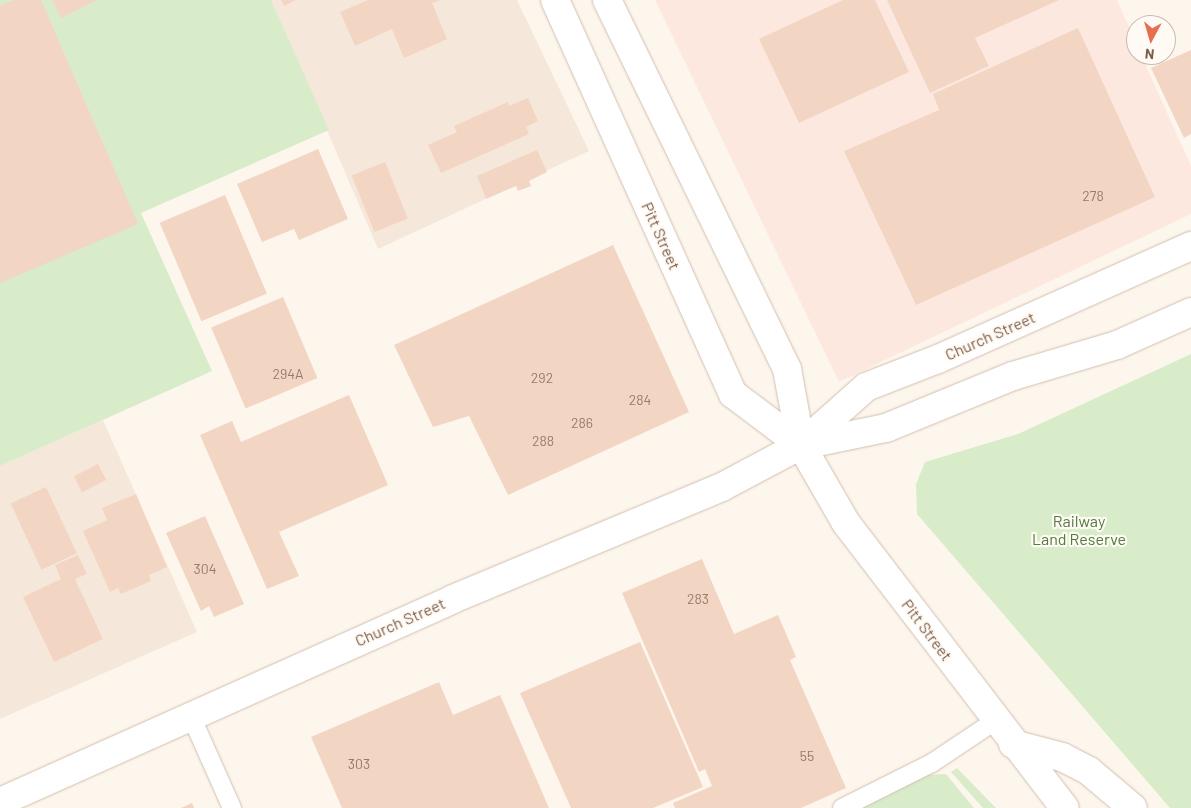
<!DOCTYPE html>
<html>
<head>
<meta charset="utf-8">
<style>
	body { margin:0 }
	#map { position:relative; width:1191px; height:808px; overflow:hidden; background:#fdf6ec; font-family:Barlow,sans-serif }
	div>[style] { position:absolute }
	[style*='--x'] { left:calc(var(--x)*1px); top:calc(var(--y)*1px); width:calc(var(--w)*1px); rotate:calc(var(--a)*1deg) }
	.residential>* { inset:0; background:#f5e8da }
	.commercial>* { inset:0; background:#fde8e0 }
	.green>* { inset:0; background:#d8ecc9 }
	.building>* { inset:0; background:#f3d5c3; transform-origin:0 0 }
	.roads { filter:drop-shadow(0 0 1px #d1beb0) drop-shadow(0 0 1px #d1beb0) }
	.lane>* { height:18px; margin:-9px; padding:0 9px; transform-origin:9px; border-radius:9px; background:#fff }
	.street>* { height:28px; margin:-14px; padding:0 14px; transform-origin:14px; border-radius:14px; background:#fff }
	.secondary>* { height:28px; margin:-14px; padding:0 14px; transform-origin:14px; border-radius:14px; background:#fff }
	span { translate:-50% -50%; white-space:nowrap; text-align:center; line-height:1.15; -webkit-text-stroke:4.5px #fffaf3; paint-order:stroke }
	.number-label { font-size:14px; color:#987a6a }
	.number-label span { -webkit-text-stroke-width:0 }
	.street-label { font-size:16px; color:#7a5c4d }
	.park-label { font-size:16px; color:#537a41 }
	.north { position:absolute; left:1126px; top:15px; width:50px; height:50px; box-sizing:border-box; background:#fffaf3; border:1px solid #cabbb1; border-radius:50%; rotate:186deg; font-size:14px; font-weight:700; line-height:20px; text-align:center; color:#7a5c4d }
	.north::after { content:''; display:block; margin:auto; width:18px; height:22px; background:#e76f51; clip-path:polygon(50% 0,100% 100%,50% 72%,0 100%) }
</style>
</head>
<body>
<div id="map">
	<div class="residential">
		<div style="clip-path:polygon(271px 0,517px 0,589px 151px,378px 249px)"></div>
		<div style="clip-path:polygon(103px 420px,197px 632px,0 719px,0 466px)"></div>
	</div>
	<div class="commercial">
		<div style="clip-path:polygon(655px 0,1117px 0,1136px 43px,1136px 55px,1141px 55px,1191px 166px,1191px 214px,839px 382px)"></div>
	</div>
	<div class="green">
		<div style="clip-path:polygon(0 0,271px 0,329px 130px,141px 213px,212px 371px,0 466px)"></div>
		<div style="clip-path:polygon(1191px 354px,1191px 808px,1170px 808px,917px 514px,916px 484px,925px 462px,1018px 434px)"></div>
		<div style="clip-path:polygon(957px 768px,991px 803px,996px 808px,983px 808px,951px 772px)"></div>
		<div style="clip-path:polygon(946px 774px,974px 808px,864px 808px,865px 804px,926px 775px)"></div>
	</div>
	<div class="building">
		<div style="clip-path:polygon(14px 0,41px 0,138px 224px,0 283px,0 6px)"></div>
		<div style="clip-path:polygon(52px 0,97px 0,61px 18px)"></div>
		<div style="clip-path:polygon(281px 0,296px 0,284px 6px)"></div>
		<div style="clip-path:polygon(368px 0,440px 0,432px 3px,447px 39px,404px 58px,392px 29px,355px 46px,340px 12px)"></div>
		<div style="clip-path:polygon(843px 0,875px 0,909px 72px,799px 123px,759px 39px)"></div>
		<div style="clip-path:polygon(887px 0,1059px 0,975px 38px,989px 66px,930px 93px)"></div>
		<div style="clip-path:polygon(1078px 28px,1155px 197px,916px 305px,844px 151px,939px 110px,933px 94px)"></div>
		<div style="clip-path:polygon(1191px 50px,1191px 134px,1184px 138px,1151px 68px)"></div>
		<div style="clip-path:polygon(528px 98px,538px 121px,526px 127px,529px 134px,441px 173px,428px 145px,457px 132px,454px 126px,508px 102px,509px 106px)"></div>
		<div style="clip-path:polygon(318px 149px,348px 219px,299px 240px,294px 229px,262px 242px,237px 184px)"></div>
		<div style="clip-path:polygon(537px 150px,547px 172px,529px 181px,531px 186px,518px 191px,516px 186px,486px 199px,477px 176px)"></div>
		<div style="left:385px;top:162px;width:61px;height:36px;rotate:68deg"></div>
		<div style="left:225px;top:195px;width:107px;height:71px;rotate:67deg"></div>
		<div style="clip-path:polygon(613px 245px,689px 412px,508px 495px,469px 416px,433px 427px,394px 345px)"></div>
		<div style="left:283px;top:297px;width:88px;height:78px;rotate:67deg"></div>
		<div style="clip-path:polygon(349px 395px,388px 485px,279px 532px,299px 576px,267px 589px,200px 435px,232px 421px,241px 442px)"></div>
		<div style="left:98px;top:464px;width:18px;height:27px;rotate:63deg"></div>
		<div style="left:46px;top:487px;width:73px;height:39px;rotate:65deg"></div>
		<div style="clip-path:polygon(136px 494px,167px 567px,149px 575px,151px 581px,121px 594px,118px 588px,110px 592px,83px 531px,107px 520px,102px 508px)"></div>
		<div style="clip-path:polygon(205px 516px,244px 604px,214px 617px,209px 606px,201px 611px,166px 533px)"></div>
		<div style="clip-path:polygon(78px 555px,87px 574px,75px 579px,103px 639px,54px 662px,23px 597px,61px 579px,55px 565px)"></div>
		<div style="clip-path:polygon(702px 559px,734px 634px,778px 615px,796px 657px,790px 660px,846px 788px,801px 808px,675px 808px,673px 803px,712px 786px,705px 769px,699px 772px,622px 593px)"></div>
		<div style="clip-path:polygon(640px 642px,703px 787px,653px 808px,571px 808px,520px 693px)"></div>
		<div style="clip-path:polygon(439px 682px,453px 715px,500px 695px,549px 808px,342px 808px,311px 737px)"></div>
		<div style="clip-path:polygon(192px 803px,194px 808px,181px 808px)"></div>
	</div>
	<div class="roads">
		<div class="lane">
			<div style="--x:191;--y:716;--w:101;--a:66"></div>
			<div style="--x:842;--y:808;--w:101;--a:-26.6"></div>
			<div style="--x:932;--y:763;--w:76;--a:-33.7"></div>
		</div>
		<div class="street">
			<div style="--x:803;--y:445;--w:85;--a:-11.6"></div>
			<div style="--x:886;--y:428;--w:137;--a:-22.3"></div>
			<div style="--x:1013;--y:376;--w:109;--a:-16.6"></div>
			<div style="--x:1117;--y:345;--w:81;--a:-24"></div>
			<div style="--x:0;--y:802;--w:496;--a:-24.1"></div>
			<div style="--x:453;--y:599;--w:291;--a:-22.6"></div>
			<div style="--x:722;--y:487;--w:89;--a:-28"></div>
			<div style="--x:801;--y:445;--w:87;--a:-41.7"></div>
			<div style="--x:866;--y:387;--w:77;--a:-21.3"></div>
			<div style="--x:938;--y:359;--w:277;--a:-24.1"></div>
		</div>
		<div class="secondary">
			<div style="--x:555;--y:0;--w:432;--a:65.7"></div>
			<div style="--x:733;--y:394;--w:85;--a:36.9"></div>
			<div style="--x:607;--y:0;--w:411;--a:64"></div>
			<div style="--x:787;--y:369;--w:77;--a:79.6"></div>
			<div style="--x:801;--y:445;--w:90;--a:60"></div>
			<div style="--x:846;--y:523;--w:359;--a:52.5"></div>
			<div style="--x:1013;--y:744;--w:51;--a:14.9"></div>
			<div style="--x:1062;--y:757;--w:30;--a:27"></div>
			<div style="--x:1089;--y:771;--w:57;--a:40.1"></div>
		</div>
	</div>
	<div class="number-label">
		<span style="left:1093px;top:196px">278</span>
		<span style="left:288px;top:374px">294A</span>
		<span style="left:542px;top:378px">292</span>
		<span style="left:640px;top:400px">284</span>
		<span style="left:582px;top:423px">286</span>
		<span style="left:543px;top:441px">288</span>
		<span style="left:205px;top:569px">304</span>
		<span style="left:698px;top:599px">283</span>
		<span style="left:807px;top:756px">55</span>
		<span style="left:359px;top:764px">303</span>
	</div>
	<div class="street-label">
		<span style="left:661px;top:236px;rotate:66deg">Pitt Street</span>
		<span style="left:990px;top:336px;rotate:-24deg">Church Street</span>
		<span style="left:400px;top:622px;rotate:-24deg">Church Street</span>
		<span style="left:927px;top:630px;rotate:53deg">Pitt Street</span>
	</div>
	<div class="park-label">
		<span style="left:1079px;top:530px">Railway<br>Land Reserve</span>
	</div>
	<div class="north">N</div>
</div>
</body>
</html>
